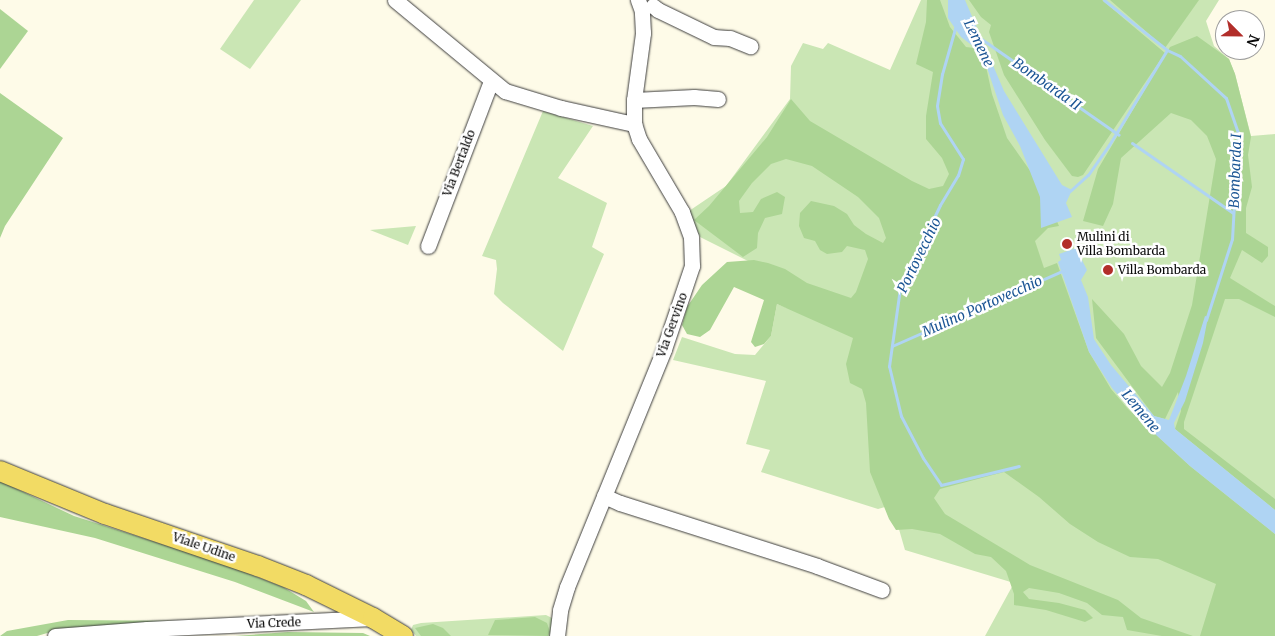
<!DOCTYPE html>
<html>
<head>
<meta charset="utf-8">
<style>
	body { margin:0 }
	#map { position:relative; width:1275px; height:636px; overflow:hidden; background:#fefbe8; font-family:Merriweather,serif }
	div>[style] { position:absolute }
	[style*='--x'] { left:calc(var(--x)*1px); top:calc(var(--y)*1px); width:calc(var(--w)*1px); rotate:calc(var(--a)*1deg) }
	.green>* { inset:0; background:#cae6b4 }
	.forest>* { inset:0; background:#acd594 }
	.water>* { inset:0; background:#afd4f3 }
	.stream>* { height:3px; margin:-1.5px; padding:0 1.5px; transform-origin:1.5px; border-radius:1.5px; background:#afd4f3 }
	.roads { filter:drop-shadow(0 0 1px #3d3d3d) drop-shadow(0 0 1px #3d3d3d) }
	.minor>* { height:15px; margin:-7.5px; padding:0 7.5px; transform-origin:7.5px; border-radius:7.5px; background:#fff }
	.major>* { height:20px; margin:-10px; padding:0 10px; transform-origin:10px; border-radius:10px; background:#f2db64 }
	.dots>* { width:14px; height:14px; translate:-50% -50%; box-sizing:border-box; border:2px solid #fff; border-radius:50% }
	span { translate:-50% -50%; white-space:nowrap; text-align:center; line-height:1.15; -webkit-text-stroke:5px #fff; paint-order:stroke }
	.street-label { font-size:12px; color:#0a0a0a }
	.poi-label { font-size:12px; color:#0a0a0a }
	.left { translate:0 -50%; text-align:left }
	.water-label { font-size:14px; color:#1b5594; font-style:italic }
	.north { position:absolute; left:1215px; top:10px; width:50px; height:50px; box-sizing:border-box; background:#fff; border:1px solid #9d9d9d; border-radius:50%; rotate:113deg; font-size:14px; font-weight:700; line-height:20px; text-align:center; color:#0a0a0a }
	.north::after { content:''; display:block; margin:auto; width:18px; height:22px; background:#b22e2a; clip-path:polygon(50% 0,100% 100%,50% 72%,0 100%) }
</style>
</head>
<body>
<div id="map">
	<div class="green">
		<div style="clip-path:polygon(254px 0,301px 0,250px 69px,220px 49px)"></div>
		<div style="clip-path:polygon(921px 0,1219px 0,1206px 21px,1214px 46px,1229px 59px,1235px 74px,1251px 136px,1275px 134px,1275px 636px,985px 636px,1014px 583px,905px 550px,892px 505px,878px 509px,761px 472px,770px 450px,746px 444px,766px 381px,673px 360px,682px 337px,735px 354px,755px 355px,771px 336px,777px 304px,787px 308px,794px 284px,700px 237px,689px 211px,726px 186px,790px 99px,791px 66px,803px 43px,823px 49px,828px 43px,890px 70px)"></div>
		<div style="clip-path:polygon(543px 111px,593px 126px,558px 178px,607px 203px,592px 247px,604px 254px,563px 351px,503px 303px,494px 294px,497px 269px,496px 260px,482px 256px)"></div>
		<div style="clip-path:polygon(416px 226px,408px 245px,370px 230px)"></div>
		<div style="clip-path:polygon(546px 615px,554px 619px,553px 636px,416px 636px,411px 630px,413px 625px,421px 623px)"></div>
	</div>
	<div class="forest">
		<div style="clip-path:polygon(927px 0,940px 0,950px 27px,966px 47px,974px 48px,985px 62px,992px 94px,1007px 138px,1043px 189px,1059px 226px,1048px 228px,1035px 241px,1044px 268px,1057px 263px,1089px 352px,1111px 389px,1128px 409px,1190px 466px,1275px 534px,1275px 636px,1200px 636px,1216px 584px,1158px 559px,1130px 557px,1098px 542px,1070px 524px,1039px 497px,1004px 472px,940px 489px,934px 498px,945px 514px,1030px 565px,1118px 600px,1141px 618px,1193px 636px,1162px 636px,1127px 630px,1123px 617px,1102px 615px,1087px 603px,1059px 593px,1029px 588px,1023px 592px,1029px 599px,1059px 603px,1085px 610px,1093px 618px,1085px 622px,1046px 610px,1014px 605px,1014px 594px,1006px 571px,991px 557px,975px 554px,940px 534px,912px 529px,896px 530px,889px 519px,870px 472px,866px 403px,862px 389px,850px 383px,846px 364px,853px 338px,777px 304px,771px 336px,764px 344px,755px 347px,751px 342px,764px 300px,734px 287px,710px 330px,700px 337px,687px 334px,682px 325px,687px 307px,702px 285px,727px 262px,754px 260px,768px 263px,785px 269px,807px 283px,851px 298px,856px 292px,868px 259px,865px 250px,847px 246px,842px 252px,827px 254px,820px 250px,815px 241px,804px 238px,799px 226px,800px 213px,811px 201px,834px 206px,847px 214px,854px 225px,866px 234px,883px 243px,886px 238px,879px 218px,858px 197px,812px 166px,786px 159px,771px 164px,752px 183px,739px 201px,740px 213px,753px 212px,761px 199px,777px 192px,785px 197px,782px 214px,765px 218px,758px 233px,757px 248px,743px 257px,694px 220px,709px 206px,767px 137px,791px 99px,810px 121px,912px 181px,929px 189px,943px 186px,949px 174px,942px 158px,926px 139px,926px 116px,933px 72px,916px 64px,926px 22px)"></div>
		<div style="clip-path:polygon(969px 0,1102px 0,1165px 53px,1083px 175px,1078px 177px,1072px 176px,1045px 140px,1004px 75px,989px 32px,991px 25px,981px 17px)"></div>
		<div style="clip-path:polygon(1110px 0,1199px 0,1165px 48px)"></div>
		<div style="clip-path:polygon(0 9px,28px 31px,0 69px)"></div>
		<div style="clip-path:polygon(1197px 36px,1229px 59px,1235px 74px,1251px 137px,1248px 155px,1252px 187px,1246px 208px,1246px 233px,1268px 247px,1268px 256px,1262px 263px,1242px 250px,1230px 278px,1275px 306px,1275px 317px,1239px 299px,1225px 299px,1184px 422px,1184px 429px,1275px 499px,1275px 510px,1175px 429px,1181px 411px,1178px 392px,1165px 419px,1154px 416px,1096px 338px,1092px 299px,1124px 334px,1141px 366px,1162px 387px,1170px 373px,1192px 305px,1216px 159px,1207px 136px,1191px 120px,1171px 113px,1121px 158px,1113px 204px,1103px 226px,1083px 221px,1098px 169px,1170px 47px)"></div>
		<div style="clip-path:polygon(0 93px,63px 138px,5px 226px,0 238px)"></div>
		<div style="clip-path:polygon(0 481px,74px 516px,224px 564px,283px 587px,306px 601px,314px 612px,235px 582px,95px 538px,0 517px)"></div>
		<div style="clip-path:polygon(535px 617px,547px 623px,550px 632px,548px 636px,488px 635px,495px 620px)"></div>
		<div style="clip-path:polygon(68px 620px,203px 621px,61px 629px,37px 636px,0 636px,7px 631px)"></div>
		<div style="clip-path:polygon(433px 624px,443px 628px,451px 636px,421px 636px,415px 628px)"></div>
		<div style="clip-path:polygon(288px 632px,363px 633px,370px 636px,235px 636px)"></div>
	</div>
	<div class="water">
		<div style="clip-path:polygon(948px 0,965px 0,1004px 91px,1062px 185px,1072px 190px,1066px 203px,1072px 217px,1041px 228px,1040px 197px,1020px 146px,1003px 115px,982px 53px,961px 37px,948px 18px)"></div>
		<div style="clip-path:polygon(1076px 248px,1087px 270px,1081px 280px,1088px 297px,1094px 339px,1111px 365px,1154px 416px,1169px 420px,1186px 376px,1205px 316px,1208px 317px,1203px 343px,1185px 401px,1174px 423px,1175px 429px,1275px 510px,1275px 534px,1190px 466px,1142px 422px,1112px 388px,1089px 352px,1058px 262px,1061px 260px,1059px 254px)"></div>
	</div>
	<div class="stream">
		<div style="--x:1104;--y:0;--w:80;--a:38.4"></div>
		<div style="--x:956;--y:25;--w:51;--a:105.9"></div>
		<div style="--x:942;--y:74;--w:32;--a:99"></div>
		<div style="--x:937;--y:106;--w:17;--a:80"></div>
		<div style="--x:940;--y:123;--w:43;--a:57.4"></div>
		<div style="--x:963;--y:159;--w:17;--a:107"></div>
		<div style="--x:958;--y:175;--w:35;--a:121"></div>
		<div style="--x:940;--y:205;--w:92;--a:115.7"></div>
		<div style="--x:900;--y:288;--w:79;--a:98"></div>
		<div style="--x:889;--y:366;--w:51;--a:76.5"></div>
		<div style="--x:901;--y:416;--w:47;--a:62.4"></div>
		<div style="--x:923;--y:458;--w:32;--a:56"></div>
		<div style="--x:941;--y:485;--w:80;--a:-13.7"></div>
		<div style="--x:980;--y:38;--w:169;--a:34.9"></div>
		<div style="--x:1132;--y:143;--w:123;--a:34.7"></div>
		<div style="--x:1070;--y:191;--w:24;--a:-42"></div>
		<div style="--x:1088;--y:175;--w:37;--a:-55"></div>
		<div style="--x:1109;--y:145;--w:111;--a:-58.6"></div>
		<div style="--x:1167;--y:50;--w:14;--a:25"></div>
		<div style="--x:1180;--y:56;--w:62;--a:42.4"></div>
		<div style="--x:1226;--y:98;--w:36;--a:71"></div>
		<div style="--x:1238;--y:132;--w:107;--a:93.2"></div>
		<div style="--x:1232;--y:239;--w:85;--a:107.8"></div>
		<div style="--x:892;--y:346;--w:188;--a:-23.8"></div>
	</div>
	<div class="roads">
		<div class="minor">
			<div style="--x:395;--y:0;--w:143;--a:39.6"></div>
			<div style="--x:505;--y:91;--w:59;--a:16.9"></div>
			<div style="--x:561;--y:108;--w:75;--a:12.4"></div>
			<div style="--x:653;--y:6;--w:6;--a:39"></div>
			<div style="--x:658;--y:10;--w:62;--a:25.7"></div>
			<div style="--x:714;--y:37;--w:16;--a:4"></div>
			<div style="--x:730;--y:38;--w:22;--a:22"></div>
			<div style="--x:634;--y:100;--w:60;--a:-2.9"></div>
			<div style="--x:694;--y:97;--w:24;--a:5"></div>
			<div style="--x:428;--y:246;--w:177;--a:-69.1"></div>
			<div style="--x:604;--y:496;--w:17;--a:24"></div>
			<div style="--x:620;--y:503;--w:207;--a:17.7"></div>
			<div style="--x:817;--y:566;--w:69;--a:20.3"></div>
			<div style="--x:55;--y:636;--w:92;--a:-4.4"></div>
			<div style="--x:147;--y:629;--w:226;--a:-2.8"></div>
			<div style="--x:557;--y:636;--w:26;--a:-83"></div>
			<div style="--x:560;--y:610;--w:24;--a:-73"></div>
			<div style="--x:567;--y:587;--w:257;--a:-67.8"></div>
			<div style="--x:664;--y:349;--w:88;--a:-71.4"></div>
			<div style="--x:692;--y:266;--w:29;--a:-92"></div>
			<div style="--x:691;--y:237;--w:27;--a:-110"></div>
			<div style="--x:682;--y:212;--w:85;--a:-120.5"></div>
			<div style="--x:639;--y:139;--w:16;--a:-108"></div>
			<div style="--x:634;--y:124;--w:24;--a:-90"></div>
			<div style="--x:634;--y:100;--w:68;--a:-82.3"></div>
			<div style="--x:643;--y:33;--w:22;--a:-93"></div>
			<div style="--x:642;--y:11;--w:12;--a:-110"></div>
		</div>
		<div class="major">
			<div style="--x:0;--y:471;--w:113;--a:22.3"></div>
			<div style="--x:105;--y:514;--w:162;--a:18.8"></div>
			<div style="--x:258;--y:566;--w:52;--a:21.6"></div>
			<div style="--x:306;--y:585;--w:75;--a:26.2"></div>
			<div style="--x:373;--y:618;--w:35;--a:31"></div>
		</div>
	</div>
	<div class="dots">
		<div style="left:1067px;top:244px;background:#b22e2a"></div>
		<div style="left:1108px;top:270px;background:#b22e2a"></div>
	</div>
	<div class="street-label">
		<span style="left:459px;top:163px;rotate:-69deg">Via Bertaldo</span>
		<span style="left:672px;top:325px;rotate:-70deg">Via Gervino</span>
		<span style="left:204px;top:547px;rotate:19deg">Viale Udine</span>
		<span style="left:274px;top:623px;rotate:-2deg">Via Crede</span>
	</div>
	<div class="poi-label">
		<span class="left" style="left:1077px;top:244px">Mulini di<br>Villa Bombarda</span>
		<span class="left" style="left:1118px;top:270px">Villa Bombarda</span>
	</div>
	<div class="water-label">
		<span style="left:979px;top:43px;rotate:64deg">Lemene</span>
		<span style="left:1047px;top:84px;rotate:35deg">Bombarda II</span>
		<span style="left:1235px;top:171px;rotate:-88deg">Bombarda I</span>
		<span style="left:919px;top:255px;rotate:-64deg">Portovecchio</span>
		<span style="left:982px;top:306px;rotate:-24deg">Mulino Portovecchio</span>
		<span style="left:1141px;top:411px;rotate:50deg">Lemene</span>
	</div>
	<div class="north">N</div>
</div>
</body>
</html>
